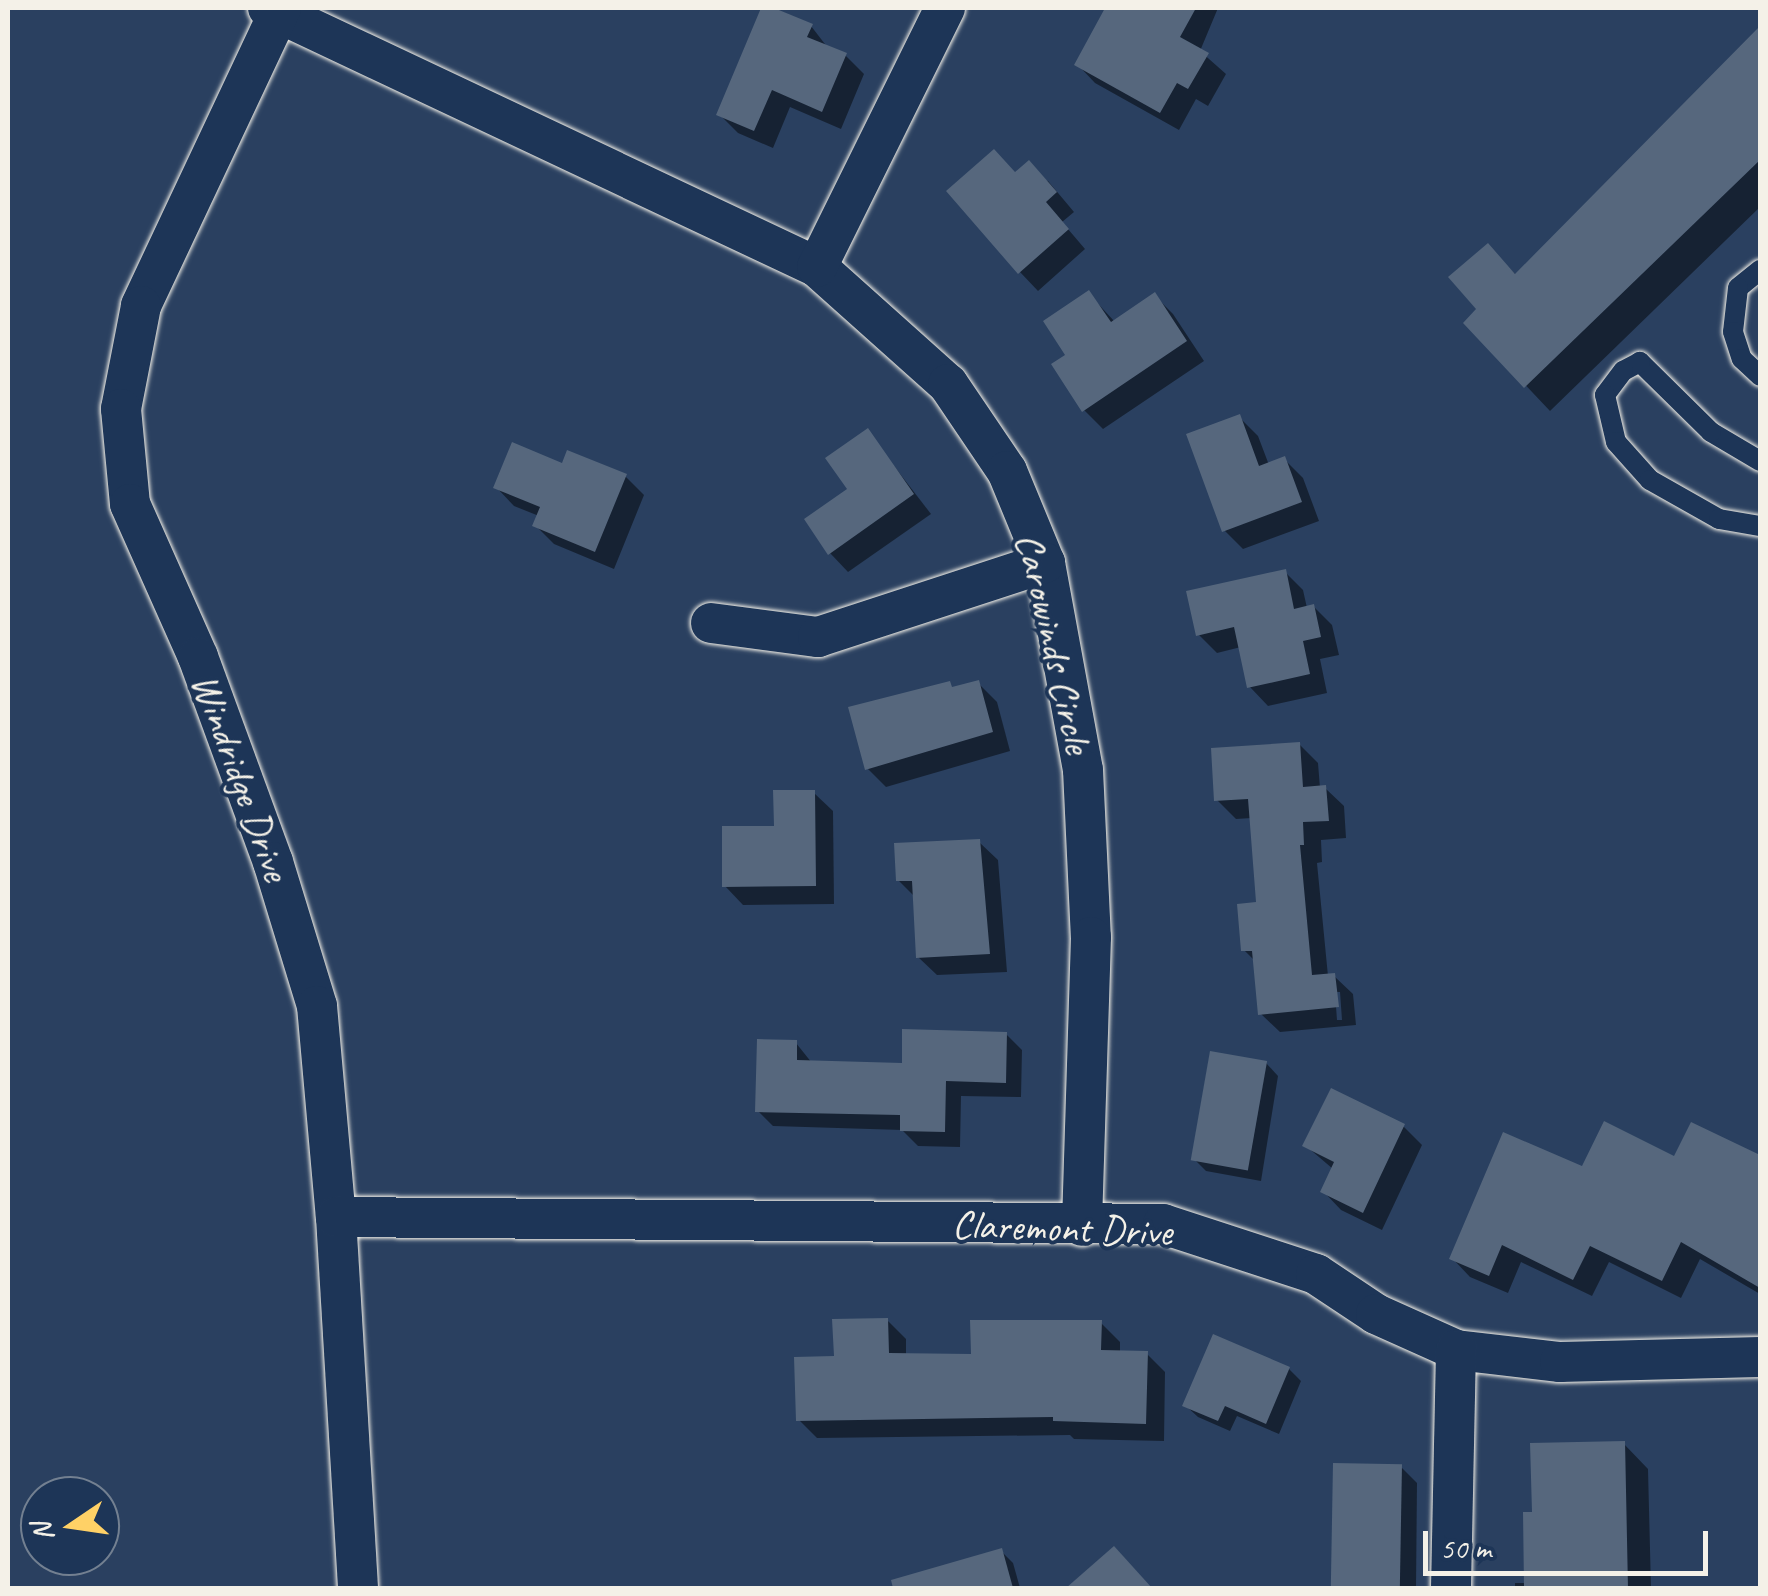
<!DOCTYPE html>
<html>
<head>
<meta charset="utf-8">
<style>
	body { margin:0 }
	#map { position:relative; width:1768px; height:1596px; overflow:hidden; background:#2a4060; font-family:Caveat,sans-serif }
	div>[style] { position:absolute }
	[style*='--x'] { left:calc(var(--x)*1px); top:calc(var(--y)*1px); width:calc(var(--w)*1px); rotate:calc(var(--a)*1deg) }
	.shadow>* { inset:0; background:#0007 }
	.building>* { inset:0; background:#56677d; transform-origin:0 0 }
	.roads { filter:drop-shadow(0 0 2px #f4f1e8) drop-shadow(0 0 2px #f4f1e8) }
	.lane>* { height:20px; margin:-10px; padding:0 10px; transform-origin:10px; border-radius:10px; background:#1d3557 }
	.street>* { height:40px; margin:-20px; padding:0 20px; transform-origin:20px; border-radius:20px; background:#1d3557 }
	span { translate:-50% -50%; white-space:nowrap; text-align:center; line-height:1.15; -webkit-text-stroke:8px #1d3557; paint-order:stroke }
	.street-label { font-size:40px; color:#f4f1e8 }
	.frame { position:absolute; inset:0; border:10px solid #f4f1e8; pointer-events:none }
	.north { position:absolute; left:20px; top:1476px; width:100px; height:100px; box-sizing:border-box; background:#1d3557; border:2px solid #738091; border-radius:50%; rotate:257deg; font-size:28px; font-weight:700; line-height:40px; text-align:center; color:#f4f1e8 }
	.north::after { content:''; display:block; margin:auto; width:35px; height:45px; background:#ffd166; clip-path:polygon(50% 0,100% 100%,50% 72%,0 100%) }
	.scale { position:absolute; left:1423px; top:1531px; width:285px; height:45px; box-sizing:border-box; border:5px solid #f4f1e8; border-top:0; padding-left:12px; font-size:30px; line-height:35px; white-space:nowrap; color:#f4f1e8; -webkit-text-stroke:8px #1d3557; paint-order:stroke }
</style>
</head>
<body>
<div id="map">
	<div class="shadow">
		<div style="clip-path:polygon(764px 8px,811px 26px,828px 48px,845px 55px,864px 74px,841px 129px,790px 107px,773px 148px,738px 133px,719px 114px)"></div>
		<div style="clip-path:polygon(1108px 8px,1218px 8px,1200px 51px,1226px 74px,1208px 106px,1196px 99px,1179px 130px,1095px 83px,1077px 64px)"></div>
		<div style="clip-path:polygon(1760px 30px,1760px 207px,1550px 411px,1467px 323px,1479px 309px,1488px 247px,1517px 276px)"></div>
		<div style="clip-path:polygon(1016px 175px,1048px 181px,1074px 212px,1062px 222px,1085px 249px,1038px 291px,1020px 272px)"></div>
		<div style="clip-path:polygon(1089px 294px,1115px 322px,1154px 295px,1173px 314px,1204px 361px,1103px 429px,1084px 410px,1069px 355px)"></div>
		<div style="clip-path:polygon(1239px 417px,1258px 436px,1269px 465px,1284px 459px,1303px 478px,1319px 521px,1243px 549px,1225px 531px)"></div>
		<div style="clip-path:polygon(867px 431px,931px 514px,848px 572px,830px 553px)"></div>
		<div style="clip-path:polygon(563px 466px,626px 477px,644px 495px,614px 569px,554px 544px,535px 525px,539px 516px,514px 506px,496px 487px)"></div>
		<div style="clip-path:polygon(1285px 572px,1303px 590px,1307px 608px,1314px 607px,1332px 625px,1339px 655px,1320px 659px,1327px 693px,1268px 706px,1250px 687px,1241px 647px,1217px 653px,1198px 634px)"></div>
		<div style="clip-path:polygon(978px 683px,997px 702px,1010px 751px,886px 787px,867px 768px,954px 689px)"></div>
		<div style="clip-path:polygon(evenodd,1299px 744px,1318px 763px,1320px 788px,1325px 788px,1344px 806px,1346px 838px,1321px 840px,1322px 862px,1317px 863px,1328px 976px,1334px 976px,1353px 994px,1356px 1025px,1280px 1032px,1261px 1014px,1256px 962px,1244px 950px,1258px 904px,1252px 818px,1236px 819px,1217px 800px,1299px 744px,1335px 992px,1340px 992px,1342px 1020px,1337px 1020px,1335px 992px)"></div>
		<div style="clip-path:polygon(814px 793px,833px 811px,834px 904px,743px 905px,725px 886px)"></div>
		<div style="clip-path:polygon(979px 842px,998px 860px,1007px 972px,937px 975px,918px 957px,916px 898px,898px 880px)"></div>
		<div style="clip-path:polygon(1006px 1034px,1022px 1050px,1021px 1097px,961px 1096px,960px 1147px,918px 1146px,902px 1130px,773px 1126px,757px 1110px,796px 1043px,812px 1063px,904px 1065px)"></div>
		<div style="clip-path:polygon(1266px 1063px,1278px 1076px,1261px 1181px,1206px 1171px,1194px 1159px)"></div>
		<div style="clip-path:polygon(1332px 1092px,1404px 1127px,1422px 1145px,1382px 1230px,1341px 1210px,1323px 1191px,1333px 1169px,1306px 1146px)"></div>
		<div style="clip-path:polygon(1692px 1125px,1760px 1158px,1760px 1294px,1700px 1259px,1681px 1298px,1609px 1262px,1592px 1296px,1521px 1262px,1508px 1293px,1470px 1277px,1452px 1258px,1583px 1169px,1675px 1160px)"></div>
		<div style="clip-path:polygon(887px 1320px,906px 1339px,906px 1356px,973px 1356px,1101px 1323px,1120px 1342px,1120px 1353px,1147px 1354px,1165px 1372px,1164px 1441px,1074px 1439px,1070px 1435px,817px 1438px,799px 1420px,836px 1358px)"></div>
		<div style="clip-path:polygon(1289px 1369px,1301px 1381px,1279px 1434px,1237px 1416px,1230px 1431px,1198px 1417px,1185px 1405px)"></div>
		<div style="clip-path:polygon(1624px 1444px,1648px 1469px,1651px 1588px,1515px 1588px,1515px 1583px,1527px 1583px,1534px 1515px)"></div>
		<div style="clip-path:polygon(1335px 1466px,1401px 1467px,1417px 1483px,1416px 1588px,1334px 1588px)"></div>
		<div style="clip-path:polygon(1001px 1551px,1013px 1563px,1020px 1588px,923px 1588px,919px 1575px)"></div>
	</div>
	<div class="building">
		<div style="clip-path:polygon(761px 8px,774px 8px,813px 24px,807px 37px,847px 53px,822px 112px,772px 90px,754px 131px,716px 115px)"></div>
		<div style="clip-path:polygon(1105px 8px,1196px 8px,1180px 37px,1209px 53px,1188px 89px,1177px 83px,1160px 113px,1074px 65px)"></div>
		<div style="clip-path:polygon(1760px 26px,1760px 160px,1524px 388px,1463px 323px,1476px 309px,1448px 277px,1488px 243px,1515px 274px)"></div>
		<div style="clip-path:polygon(994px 149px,1015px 172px,1029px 160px,1057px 192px,1046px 202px,1069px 229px,1018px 274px,946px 191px)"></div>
		<div style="clip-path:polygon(1089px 290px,1111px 322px,1155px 292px,1187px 341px,1082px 412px,1051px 364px,1065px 355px,1043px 321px)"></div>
		<div style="clip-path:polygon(1240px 414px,1259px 466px,1285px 456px,1302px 502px,1222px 532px,1186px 434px)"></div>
		<div style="clip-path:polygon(868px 428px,914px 494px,828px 555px,804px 519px,847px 489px,825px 458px)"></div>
		<div style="clip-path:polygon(512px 442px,562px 463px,567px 450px,627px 474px,595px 552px,532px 526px,540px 507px,493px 488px)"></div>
		<div style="clip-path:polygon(1286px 569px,1294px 609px,1314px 604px,1321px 637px,1303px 641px,1310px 674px,1247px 688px,1234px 627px,1196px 636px,1186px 591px)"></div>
		<div style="clip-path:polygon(979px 680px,993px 732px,865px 770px,848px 707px,950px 681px,952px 687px)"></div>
		<div style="clip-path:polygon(1300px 742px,1303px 787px,1326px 785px,1329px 821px,1303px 822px,1304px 845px,1300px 845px,1312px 975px,1335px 973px,1339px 1007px,1258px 1015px,1252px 951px,1241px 951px,1237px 904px,1256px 902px,1248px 799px,1214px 801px,1211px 748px)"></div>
		<div style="clip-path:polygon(773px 790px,815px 790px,816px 886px,722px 887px,722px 826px,774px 826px)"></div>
		<div style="clip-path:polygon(980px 839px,990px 954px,916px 958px,912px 881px,896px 881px,894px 843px)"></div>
		<div style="clip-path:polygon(902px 1029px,1007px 1032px,1006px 1083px,946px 1081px,945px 1132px,900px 1131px,900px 1115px,755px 1112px,757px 1039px,797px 1040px,797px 1060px,902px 1063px)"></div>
		<div style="left:1210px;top:1051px;width:58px;height:111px;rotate:10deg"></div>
		<div style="clip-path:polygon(1331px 1088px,1405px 1124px,1363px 1213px,1320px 1192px,1334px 1162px,1302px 1146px)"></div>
		<div style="clip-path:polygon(1604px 1121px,1674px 1156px,1691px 1122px,1760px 1155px,1760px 1288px,1681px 1242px,1662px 1281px,1590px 1246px,1573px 1280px,1502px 1245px,1489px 1276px,1449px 1259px,1503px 1132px,1582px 1166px)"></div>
		<div style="clip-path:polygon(888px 1318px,889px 1353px,971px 1354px,970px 1320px,1102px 1320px,1101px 1350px,1148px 1351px,1146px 1424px,1053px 1421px,1053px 1417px,796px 1421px,794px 1357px,834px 1356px,832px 1319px)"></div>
		<div style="clip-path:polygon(1213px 1334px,1290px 1367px,1266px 1424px,1225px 1406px,1218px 1421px,1182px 1406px)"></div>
		<div style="clip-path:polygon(1625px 1441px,1628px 1588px,1524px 1588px,1523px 1512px,1532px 1512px,1530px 1443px)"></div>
		<div style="left:1333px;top:1463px;width:69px;height:125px;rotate:1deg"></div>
		<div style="clip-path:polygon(1114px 1546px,1152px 1588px,1066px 1588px)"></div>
		<div style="clip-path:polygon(1002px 1548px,1013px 1588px,893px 1588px,891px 1580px)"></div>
	</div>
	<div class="roads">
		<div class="lane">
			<div style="--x:1760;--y:270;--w:28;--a:141"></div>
			<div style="--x:1738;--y:288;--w:44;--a:96.5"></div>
			<div style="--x:1733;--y:332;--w:28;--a:72"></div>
			<div style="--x:1742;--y:359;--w:25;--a:43"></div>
			<div style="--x:1760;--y:461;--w:57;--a:-149.4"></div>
			<div style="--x:1711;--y:432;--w:100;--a:-135.4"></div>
			<div style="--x:1640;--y:362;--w:19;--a:152"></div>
			<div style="--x:1623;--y:371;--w:30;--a:127"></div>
			<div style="--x:1605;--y:395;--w:48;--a:76.8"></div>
			<div style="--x:1616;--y:442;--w:51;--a:48.2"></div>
			<div style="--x:1650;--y:480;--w:79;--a:29.5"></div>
			<div style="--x:1719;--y:519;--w:42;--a:9.7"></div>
		</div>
		<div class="street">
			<div style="--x:268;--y:8;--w:607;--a:25.26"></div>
			<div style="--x:817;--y:267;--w:176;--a:41.8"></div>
			<div style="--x:948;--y:384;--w:105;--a:55.9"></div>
			<div style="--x:1007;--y:471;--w:100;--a:67.6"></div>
			<div style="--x:1045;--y:563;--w:210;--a:79.6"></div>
			<div style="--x:1083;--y:770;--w:167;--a:87.3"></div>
			<div style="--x:1091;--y:937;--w:289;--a:91.8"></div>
			<div style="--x:281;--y:8;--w:329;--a:115.2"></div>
			<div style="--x:141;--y:306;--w:105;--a:101"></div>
			<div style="--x:121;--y:409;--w:95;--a:84.6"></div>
			<div style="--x:130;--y:504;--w:167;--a:66"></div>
			<div style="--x:198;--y:657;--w:218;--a:69.9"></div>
			<div style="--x:273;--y:862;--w:151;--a:73"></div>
			<div style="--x:317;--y:1006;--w:212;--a:84.9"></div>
			<div style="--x:336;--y:1217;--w:372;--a:86.6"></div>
			<div style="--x:817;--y:267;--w:289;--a:-63.7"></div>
			<div style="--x:711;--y:623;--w:108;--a:7.5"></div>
			<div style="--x:818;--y:637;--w:239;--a:-18.1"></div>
			<div style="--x:336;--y:1217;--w:827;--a:0.48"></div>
			<div style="--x:1163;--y:1224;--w:161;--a:18.1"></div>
			<div style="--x:1316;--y:1274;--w:72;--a:33.7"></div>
			<div style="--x:1376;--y:1314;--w:88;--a:24.2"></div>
			<div style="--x:1456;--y:1350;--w:105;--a:6.6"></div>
			<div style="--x:1560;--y:1362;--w:200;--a:-1.4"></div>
			<div style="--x:1451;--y:1588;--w:238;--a:-88.8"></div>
		</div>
	</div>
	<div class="street-label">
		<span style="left:1054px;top:643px;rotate:77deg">Carowinds Circle</span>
		<span style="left:241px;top:777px;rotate:70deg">Windridge Drive</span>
		<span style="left:1062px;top:1228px;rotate:2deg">Claremont Drive</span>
	</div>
	<div class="frame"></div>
	<div class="north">N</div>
	<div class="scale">50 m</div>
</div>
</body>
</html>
